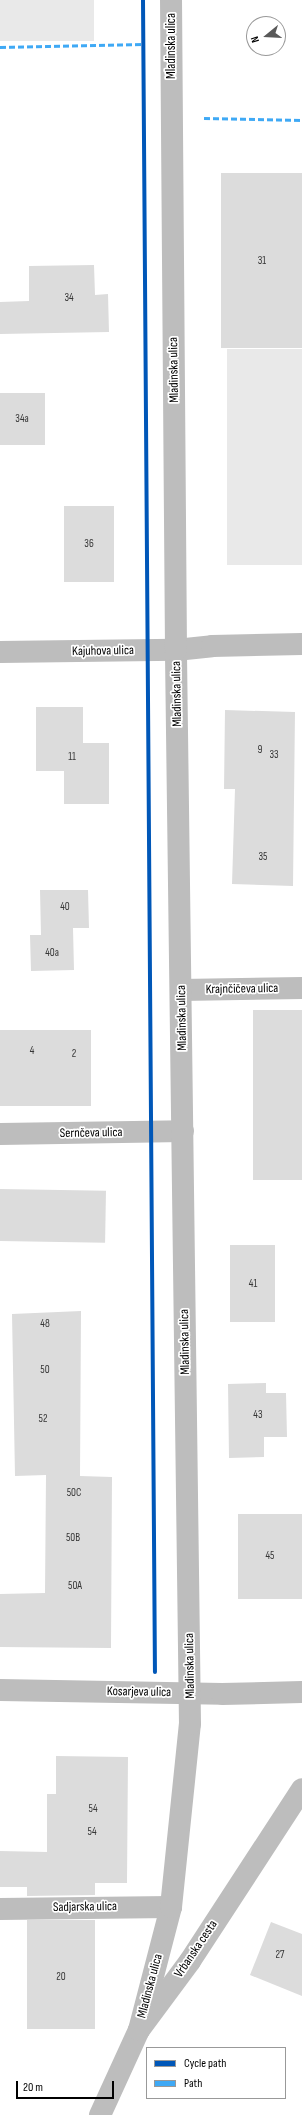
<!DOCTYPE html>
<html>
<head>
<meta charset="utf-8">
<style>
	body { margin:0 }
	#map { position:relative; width:302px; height:2115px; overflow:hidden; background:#fff; font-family:"Sofia Sans Condensed",sans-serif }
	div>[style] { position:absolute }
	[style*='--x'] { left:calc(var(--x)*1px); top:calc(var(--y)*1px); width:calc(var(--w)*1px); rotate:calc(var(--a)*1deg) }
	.green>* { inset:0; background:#e9e9e9; transform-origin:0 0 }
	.building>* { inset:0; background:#dcdcdc; transform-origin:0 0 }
	.minor>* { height:22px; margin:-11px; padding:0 11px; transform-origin:11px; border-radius:11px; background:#bdbdbd }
	.quiet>* { height:3px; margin-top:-1.5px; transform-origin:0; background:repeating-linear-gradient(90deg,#3fa9f5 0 6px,transparent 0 9px) }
	.cycleway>* { height:4px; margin:-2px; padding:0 2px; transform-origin:2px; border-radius:2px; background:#0057b8 }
	span { translate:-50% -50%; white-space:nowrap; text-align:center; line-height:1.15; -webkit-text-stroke:3.5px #fff; paint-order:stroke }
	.number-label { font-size:11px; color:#373737 }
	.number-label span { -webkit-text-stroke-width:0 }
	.street-label { font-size:13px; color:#000 }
	.legend { position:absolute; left:146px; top:2047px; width:140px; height:52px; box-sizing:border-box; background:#fff; border:1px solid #999; margin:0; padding:5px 7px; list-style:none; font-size:12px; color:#000 }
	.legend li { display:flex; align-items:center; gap:8px; height:20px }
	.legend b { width:20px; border:1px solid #999 }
	.north { position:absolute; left:246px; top:16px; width:40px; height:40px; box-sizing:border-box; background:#fff; border:1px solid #999; border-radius:50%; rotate:252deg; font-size:11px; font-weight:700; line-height:16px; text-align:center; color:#000 }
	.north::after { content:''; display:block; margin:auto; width:14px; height:18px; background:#595959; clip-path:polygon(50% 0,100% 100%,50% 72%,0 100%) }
	.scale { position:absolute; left:16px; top:2081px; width:98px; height:18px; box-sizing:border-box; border:2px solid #000; border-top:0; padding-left:5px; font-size:12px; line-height:14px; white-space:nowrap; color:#000; -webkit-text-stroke:3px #fff; paint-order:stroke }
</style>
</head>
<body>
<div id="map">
	<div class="green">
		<div style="left:0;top:0;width:94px;height:41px"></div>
		<div style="left:302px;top:349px;width:216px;height:75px;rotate:90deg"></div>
	</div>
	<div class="building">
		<div style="left:302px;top:173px;width:175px;height:81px;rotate:90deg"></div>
		<div style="clip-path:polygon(94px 265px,95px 295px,108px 294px,109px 332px,0 334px,0 302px,29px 301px,29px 266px)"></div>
		<div style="left:0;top:393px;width:45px;height:52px"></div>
		<div style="left:64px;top:506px;width:50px;height:76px"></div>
		<div style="clip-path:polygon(36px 707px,83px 707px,83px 743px,109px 743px,109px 804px,64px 804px,64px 771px,36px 771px)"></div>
		<div style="clip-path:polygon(225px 710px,295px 712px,293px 886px,232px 884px,235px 789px,224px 789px)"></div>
		<div style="clip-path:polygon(40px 890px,88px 890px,89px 928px,73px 928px,74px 970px,31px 971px,30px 935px,41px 935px)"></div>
		<div style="left:302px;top:1010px;width:170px;height:49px;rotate:90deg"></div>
		<div style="left:0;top:1030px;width:91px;height:76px"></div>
		<div style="left:0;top:1189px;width:106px;height:52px;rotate:1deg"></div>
		<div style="left:275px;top:1245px;width:77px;height:45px;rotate:90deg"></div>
		<div style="clip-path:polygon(81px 1311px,80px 1476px,112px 1477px,111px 1648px,0 1647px,0 1594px,45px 1593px,46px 1475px,15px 1476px,12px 1314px)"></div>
		<div style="clip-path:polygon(266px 1383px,266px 1393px,286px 1393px,287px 1437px,264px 1437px,264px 1457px,229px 1458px,228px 1384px)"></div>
		<div style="left:238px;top:1514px;width:64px;height:85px"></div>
		<div style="clip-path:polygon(56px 1756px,128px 1757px,127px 1883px,95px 1883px,95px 1895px,27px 1896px,27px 1887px,0 1887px,0 1851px,47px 1852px,47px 1794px,56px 1794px)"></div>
		<div style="left:95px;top:1920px;width:109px;height:68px;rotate:90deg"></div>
		<div style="clip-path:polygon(271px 1922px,302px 1934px,302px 1996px,250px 1975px)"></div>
	</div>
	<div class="minor">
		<div style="--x:0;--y:652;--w:176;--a:-0.7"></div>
		<div style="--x:176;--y:650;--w:36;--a:-6"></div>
		<div style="--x:212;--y:646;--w:90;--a:-1.3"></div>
		<div style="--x:181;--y:990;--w:121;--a:-0.9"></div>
		<div style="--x:0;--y:1134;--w:183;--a:-0.9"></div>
		<div style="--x:0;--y:1690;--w:222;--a:1"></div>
		<div style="--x:222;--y:1694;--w:80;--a:-1.4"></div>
		<div style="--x:0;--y:1909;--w:171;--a:-0.7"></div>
		<div style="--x:139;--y:2030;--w:127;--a:-75.4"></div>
		<div style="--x:171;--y:1907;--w:184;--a:-84.1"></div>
		<div style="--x:190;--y:1724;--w:1074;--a:-90.75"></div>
		<div style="--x:176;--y:650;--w:650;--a:-90.44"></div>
		<div style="--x:100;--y:2115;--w:94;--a:-65.4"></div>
		<div style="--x:139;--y:2030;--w:86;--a:-53.5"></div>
		<div style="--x:190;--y:1961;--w:205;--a:-56.9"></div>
	</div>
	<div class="quiet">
		<div style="--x:0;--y:47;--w:144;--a:-1.2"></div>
		<div style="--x:204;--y:118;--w:98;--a:1.2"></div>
	</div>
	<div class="cycleway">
		<div style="--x:143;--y:0;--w:1672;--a:89.59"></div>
	</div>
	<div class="number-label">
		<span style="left:262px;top:261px">31</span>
		<span style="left:69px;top:298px">34</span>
		<span style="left:22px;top:419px">34a</span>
		<span style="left:89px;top:544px">36</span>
		<span style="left:260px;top:750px">9</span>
		<span style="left:274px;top:755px">33</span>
		<span style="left:72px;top:757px">11</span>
		<span style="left:263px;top:857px">35</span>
		<span style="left:65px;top:907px">40</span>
		<span style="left:52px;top:953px">40a</span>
		<span style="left:32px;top:1051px">4</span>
		<span style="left:74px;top:1054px">2</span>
		<span style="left:253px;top:1284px">41</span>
		<span style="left:45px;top:1324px">48</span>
		<span style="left:45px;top:1370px">50</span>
		<span style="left:258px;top:1415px">43</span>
		<span style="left:43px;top:1419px">52</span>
		<span style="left:74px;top:1493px">50C</span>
		<span style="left:73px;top:1538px">50B</span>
		<span style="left:270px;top:1556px">45</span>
		<span style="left:75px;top:1586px">50A</span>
		<span style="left:93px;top:1809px">54</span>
		<span style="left:92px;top:1832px">54</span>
		<span style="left:280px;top:1955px">27</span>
		<span style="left:61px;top:1977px">20</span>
	</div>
	<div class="street-label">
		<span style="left:171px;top:46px;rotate:-90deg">Mladinska ulica</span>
		<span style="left:174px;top:370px;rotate:-91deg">Mladinska ulica</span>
		<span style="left:103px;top:651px;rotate:-1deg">Kajuhova ulica</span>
		<span style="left:177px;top:694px;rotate:-91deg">Mladinska ulica</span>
		<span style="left:242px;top:989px;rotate:-1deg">Krajnčičeva ulica</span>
		<span style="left:182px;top:1018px;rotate:-91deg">Mladinska ulica</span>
		<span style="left:91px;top:1133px;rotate:-1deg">Sernčeva ulica</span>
		<span style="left:185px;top:1342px;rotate:-91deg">Mladinska ulica</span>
		<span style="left:190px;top:1666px;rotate:-91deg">Mladinska ulica</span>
		<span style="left:139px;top:1692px;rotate:1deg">Kosarjeva ulica</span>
		<span style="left:85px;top:1907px;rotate:-1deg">Sadjarska ulica</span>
		<span style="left:196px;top:1949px;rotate:-56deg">Vrbanska cesta</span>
		<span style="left:150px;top:1986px;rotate:-75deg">Mladinska ulica</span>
	</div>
	<ul class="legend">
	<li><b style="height:5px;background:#0057b8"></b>Cycle path</li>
	<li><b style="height:5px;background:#3fa9f5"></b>Path</li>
	</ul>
	<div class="north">N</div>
	<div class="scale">20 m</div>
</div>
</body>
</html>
